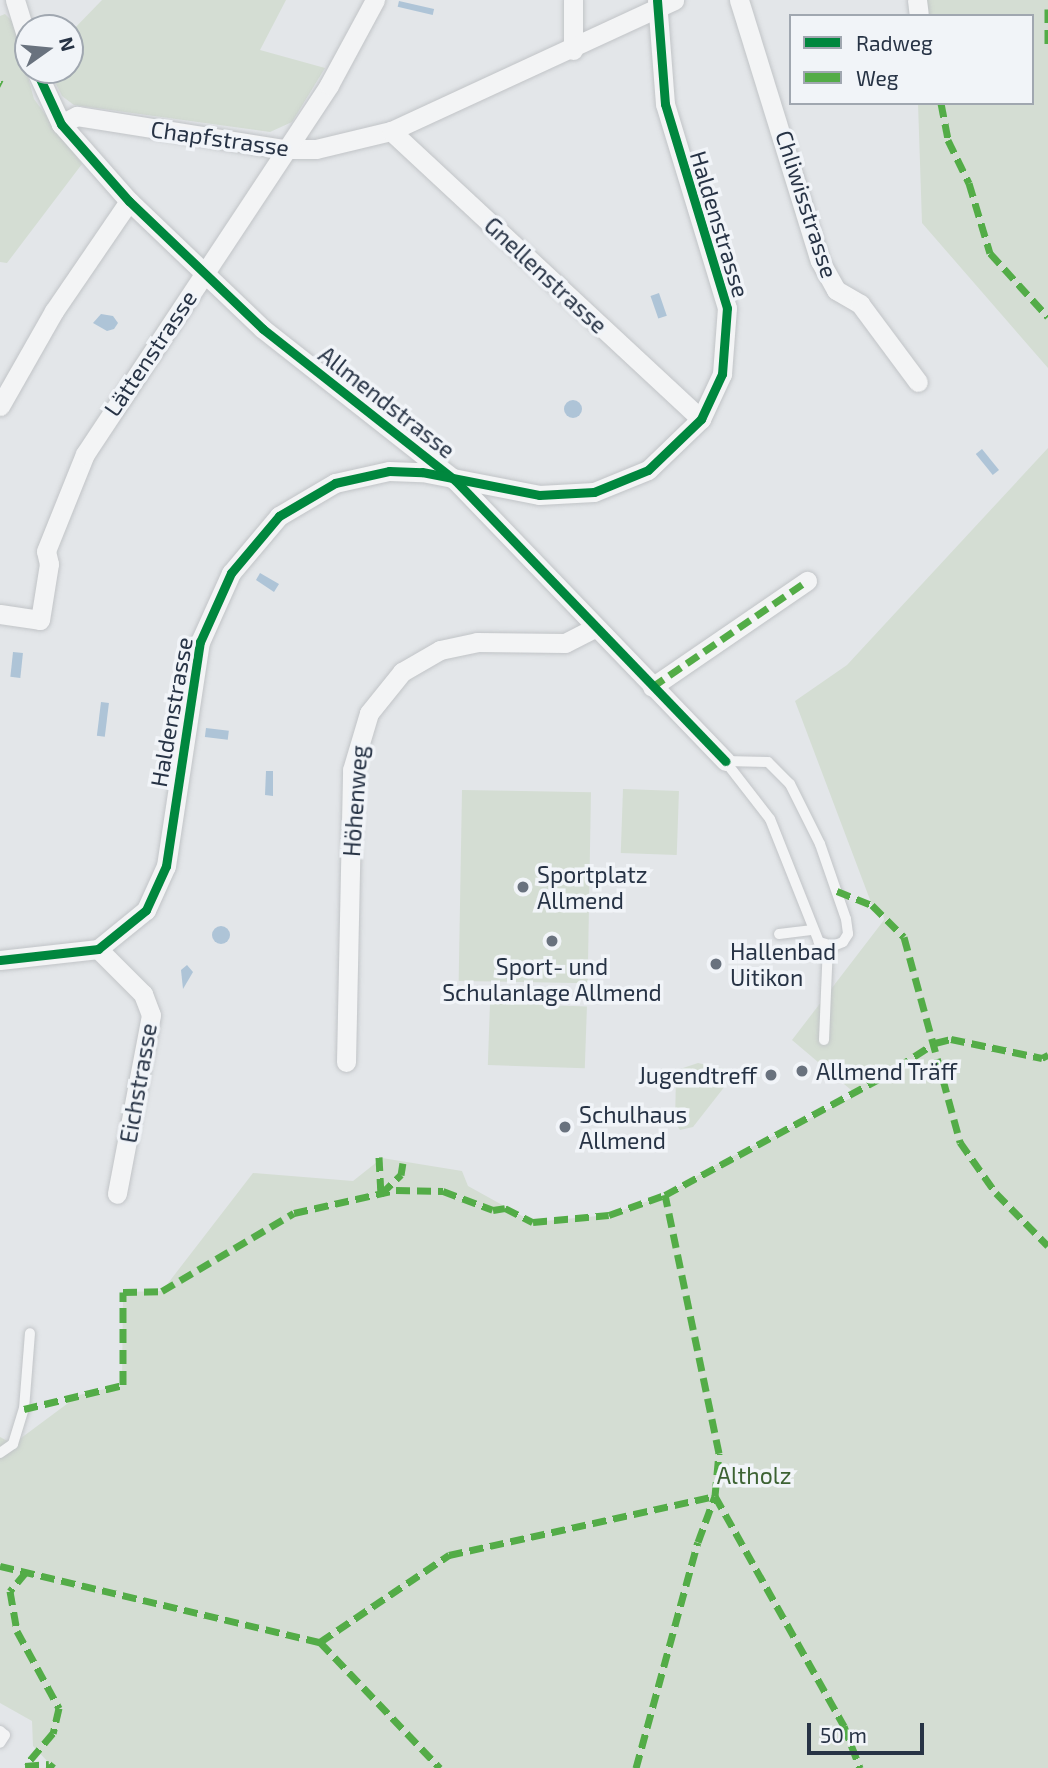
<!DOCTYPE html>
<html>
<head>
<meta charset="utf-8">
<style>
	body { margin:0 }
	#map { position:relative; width:1048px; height:1768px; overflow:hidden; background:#e3e6e9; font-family:"Exo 2",sans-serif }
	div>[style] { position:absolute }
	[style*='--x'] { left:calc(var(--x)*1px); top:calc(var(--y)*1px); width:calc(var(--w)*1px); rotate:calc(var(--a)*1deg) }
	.green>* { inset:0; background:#d4ddd3; transform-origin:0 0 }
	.water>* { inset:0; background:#aec4d7; transform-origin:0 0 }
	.round { border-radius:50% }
	.roads { filter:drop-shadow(0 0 2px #c1c4c7) drop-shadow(0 0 2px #c1c4c7) }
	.service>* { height:10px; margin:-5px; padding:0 5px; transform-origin:5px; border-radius:5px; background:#f3f4f5 }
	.minor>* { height:19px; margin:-9.5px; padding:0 9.5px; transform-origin:9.5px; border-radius:9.5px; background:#f3f4f5 }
	.quiet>* { height:7px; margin-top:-3.5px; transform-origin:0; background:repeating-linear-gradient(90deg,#53ac47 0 14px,transparent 0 21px) }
	.cycleway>* { height:9px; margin:-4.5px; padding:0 4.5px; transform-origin:4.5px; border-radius:4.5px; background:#00873e }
	.dots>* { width:19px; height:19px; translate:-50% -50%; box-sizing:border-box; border:4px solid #f1f4f8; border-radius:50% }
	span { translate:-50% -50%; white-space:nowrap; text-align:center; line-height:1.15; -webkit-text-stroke:7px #f1f4f8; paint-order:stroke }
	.street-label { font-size:23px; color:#273345 }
	.poi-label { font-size:23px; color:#273345 }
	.left { translate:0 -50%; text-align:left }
	.right { translate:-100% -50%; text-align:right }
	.park-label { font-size:23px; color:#3d6233 }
	.legend { position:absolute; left:789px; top:14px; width:245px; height:91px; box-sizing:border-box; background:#f1f4f8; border:2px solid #a0a7b0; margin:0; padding:9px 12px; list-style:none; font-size:21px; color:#273345 }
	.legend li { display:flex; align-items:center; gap:14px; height:35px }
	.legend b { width:35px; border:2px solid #a0a7b0 }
	.north { position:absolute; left:14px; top:14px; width:70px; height:70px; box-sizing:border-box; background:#f1f4f8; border:2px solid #a0a7b0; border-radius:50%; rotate:75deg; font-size:19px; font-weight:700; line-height:28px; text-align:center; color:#273345 }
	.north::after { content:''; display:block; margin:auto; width:24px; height:32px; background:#69727e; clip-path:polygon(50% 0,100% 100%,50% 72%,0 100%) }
	.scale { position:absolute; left:807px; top:1723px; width:117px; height:32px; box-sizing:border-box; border:4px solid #273345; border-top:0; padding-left:9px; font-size:21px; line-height:24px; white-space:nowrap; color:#273345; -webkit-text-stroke:5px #f1f4f8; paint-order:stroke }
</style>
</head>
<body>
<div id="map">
	<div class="green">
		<div style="clip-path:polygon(102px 0,286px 0,260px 50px,325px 68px,292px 122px,270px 132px,74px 105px,62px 96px,49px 70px,70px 70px,70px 33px)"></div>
		<div style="clip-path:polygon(915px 0,1048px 0,1048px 368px,922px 223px,918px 103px,1032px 103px,1032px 16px,915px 16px)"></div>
		<div style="clip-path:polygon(5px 14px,13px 22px,34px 99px,82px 164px,7px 263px,0 262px,0 16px)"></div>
		<div style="clip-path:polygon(1048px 448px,1048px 1768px,45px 1768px,49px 1763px,33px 1746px,32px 1721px,0 1703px,0 1437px,13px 1444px,79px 1395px,122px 1385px,123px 1292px,162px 1291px,253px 1173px,353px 1181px,382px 1158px,462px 1171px,468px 1186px,533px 1222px,609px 1215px,665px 1195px,721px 1162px,857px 1095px,792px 1040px,884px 920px,883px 914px,872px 905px,795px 701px,847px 665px)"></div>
		<div style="left:623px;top:789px;width:56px;height:64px;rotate:2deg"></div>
		<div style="left:462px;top:790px;width:129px;height:191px;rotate:1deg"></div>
		<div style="left:490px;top:1003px;width:97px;height:62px;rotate:2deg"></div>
		<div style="clip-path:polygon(698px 1063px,725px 1069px,729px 1081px,693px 1127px,680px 1130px,675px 1122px,676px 1077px,683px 1068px)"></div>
	</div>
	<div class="water">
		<div style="left:399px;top:1px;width:36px;height:6px;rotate:13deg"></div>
		<div style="left:659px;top:293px;width:24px;height:9px;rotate:71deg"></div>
		<div style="clip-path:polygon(101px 314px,113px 316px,118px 323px,114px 329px,107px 331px,93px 323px)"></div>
		<div class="round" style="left:564px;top:400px;width:18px;height:18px"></div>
		<div style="left:982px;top:449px;width:27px;height:8px;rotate:51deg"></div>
		<div style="clip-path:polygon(260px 573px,279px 584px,274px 592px,256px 580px)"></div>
		<div style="left:13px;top:652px;width:10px;height:25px;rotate:6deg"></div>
		<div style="left:101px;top:702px;width:8px;height:34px;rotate:7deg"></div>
		<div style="left:206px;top:728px;width:23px;height:9px;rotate:7deg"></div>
		<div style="clip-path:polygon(266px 771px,273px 771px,273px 796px,265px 795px)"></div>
		<div class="round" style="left:212px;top:926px;width:18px;height:18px"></div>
		<div style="clip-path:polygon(187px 965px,193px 972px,183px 989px,181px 970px)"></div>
	</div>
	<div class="roads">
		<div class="service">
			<div style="--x:725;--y:761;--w:43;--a:1.3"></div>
			<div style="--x:768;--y:762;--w:31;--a:45"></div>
			<div style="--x:790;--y:784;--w:67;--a:63.4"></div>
			<div style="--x:820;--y:844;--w:79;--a:70.9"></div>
			<div style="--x:846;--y:919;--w:15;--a:82"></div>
			<div style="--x:848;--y:934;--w:9;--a:122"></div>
			<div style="--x:843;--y:942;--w:11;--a:158"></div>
			<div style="--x:833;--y:946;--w:15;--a:-164"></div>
			<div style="--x:819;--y:942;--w:132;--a:-111.7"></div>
			<div style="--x:770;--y:819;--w:73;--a:-127.8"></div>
			<div style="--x:779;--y:934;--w:34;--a:-7"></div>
			<div style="--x:824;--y:1040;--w:95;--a:-87.6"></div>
			<div style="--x:0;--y:1453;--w:16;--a:-35"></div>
			<div style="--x:13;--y:1444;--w:37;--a:-73"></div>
			<div style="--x:24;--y:1409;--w:76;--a:-85.5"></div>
			<div style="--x:0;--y:1731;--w:6;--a:39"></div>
			<div style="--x:5;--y:1735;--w:9;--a:122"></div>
		</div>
		<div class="minor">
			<div style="--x:15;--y:0;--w:44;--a:72.8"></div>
			<div style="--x:573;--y:0;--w:50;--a:90"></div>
			<div style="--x:739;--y:0;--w:273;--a:72.8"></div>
			<div style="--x:820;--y:261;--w:33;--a:61"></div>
			<div style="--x:836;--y:290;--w:28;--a:30"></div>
			<div style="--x:860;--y:304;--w:97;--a:53.4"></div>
			<div style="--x:917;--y:0;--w:16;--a:83"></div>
			<div style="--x:36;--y:70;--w:60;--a:65.2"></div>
			<div style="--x:61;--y:124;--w:103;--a:48.6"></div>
			<div style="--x:129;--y:201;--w:185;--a:43.7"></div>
			<div style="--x:263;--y:329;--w:244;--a:38.2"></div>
			<div style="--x:455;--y:480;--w:390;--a:46.1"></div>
			<div style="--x:61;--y:124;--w:18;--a:-27"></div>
			<div style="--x:77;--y:116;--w:210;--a:9.1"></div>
			<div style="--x:284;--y:149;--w:32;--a:0"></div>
			<div style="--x:316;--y:149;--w:77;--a:-13.5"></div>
			<div style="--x:391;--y:131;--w:312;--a:-24.8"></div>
			<div style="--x:391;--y:131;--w:423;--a:42.9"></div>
			<div style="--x:0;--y:406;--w:109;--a:-60.4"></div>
			<div style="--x:54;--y:311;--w:133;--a:-55.7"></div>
			<div style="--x:0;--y:614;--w:40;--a:8.5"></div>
			<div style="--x:40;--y:620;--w:57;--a:-80.9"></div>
			<div style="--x:49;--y:564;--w:13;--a:-103"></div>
			<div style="--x:46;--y:551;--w:105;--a:-68.1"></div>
			<div style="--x:85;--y:454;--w:442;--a:-56.5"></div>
			<div style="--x:329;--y:85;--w:97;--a:-61.6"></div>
			<div style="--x:652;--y:687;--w:188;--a:-34.4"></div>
			<div style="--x:98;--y:949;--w:64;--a:45"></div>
			<div style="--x:143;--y:994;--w:22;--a:69"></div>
			<div style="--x:151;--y:1015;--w:182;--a:100.8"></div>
			<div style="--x:0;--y:960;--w:99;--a:-6.4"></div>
			<div style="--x:98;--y:949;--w:62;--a:-39.1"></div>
			<div style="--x:146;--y:910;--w:48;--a:-65.6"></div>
			<div style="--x:166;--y:866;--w:227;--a:-81.4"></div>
			<div style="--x:200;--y:642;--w:76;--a:-65.8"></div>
			<div style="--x:231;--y:573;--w:75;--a:-49.9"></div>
			<div style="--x:279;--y:516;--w:65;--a:-30.5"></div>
			<div style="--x:335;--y:483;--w:55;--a:-12.5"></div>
			<div style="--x:389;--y:471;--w:33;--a:2"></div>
			<div style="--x:422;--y:472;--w:119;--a:11.1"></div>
			<div style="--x:539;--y:495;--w:55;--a:-3.1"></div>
			<div style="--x:594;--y:492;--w:58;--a:-22.2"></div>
			<div style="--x:648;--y:470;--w:74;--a:-43.9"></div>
			<div style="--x:701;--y:419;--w:50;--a:-65"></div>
			<div style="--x:722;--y:374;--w:66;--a:-85.7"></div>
			<div style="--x:727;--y:308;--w:213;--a:-106.9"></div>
			<div style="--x:665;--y:104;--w:104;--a:-94.4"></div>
			<div style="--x:346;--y:1062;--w:292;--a:-88.8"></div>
			<div style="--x:352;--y:770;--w:59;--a:-73.4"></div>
			<div style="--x:369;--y:713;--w:53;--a:-51.2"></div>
			<div style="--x:402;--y:672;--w:44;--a:-30.1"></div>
			<div style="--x:440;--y:650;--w:38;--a:-12"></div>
			<div style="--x:477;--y:642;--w:88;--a:0.7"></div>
			<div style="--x:565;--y:643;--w:33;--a:-27"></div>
		</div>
	</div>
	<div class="quiet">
		<div style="--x:1048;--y:9;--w:36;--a:90"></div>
		<div style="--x:0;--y:83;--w:2;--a:27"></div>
		<div style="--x:941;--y:103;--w:38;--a:79"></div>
		<div style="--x:948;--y:140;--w:48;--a:64"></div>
		<div style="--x:969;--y:183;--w:73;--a:73.3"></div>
		<div style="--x:990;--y:253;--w:86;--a:47.8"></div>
		<div style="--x:652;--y:687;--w:188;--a:-34.4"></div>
		<div style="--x:837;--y:891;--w:38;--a:22"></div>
		<div style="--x:872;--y:905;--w:45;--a:45"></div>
		<div style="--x:904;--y:937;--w:213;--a:74.7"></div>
		<div style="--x:960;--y:1142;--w:62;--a:54.8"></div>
		<div style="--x:996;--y:1193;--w:74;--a:45.5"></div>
		<div style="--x:379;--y:1157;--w:37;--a:87"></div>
		<div style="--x:381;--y:1194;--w:28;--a:-44"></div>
		<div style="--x:401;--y:1175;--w:12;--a:-81"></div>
		<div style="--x:24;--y:1409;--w:102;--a:-13.6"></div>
		<div style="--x:123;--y:1385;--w:93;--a:-90"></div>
		<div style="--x:123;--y:1292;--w:39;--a:-1"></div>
		<div style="--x:162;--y:1291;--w:153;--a:-30.6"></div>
		<div style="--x:294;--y:1213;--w:105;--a:-12.7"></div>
		<div style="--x:396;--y:1190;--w:47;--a:1.2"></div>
		<div style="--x:443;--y:1191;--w:53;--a:20.8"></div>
		<div style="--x:493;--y:1210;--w:12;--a:-9"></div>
		<div style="--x:505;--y:1208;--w:31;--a:27"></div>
		<div style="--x:533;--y:1222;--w:76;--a:-5.3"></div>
		<div style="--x:609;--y:1215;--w:59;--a:-19.7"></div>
		<div style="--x:665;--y:1195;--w:243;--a:-28.5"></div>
		<div style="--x:879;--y:1079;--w:67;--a:-32.7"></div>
		<div style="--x:935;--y:1043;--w:16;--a:-14"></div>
		<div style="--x:951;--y:1039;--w:93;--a:11.8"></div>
		<div style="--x:1042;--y:1058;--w:7;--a:-27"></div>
		<div style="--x:715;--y:1496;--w:264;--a:60.7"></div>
		<div style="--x:844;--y:1726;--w:45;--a:69.1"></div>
		<div style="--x:0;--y:1566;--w:329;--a:13.4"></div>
		<div style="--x:320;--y:1642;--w:174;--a:46.4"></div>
		<div style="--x:26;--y:1572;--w:25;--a:130"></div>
		<div style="--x:10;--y:1591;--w:41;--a:80.1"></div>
		<div style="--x:17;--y:1631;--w:88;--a:61.4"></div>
		<div style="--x:59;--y:1708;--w:26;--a:103"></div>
		<div style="--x:53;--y:1733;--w:42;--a:130.2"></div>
		<div style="--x:320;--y:1642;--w:156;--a:-34"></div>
		<div style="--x:449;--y:1555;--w:272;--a:-12.5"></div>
		<div style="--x:25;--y:1766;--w:24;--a:-5"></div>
		<div style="--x:49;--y:1764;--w:6;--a:39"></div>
		<div style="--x:636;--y:1768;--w:234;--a:-74.7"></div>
		<div style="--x:698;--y:1542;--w:49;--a:-69.7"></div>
		<div style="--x:715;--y:1496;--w:43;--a:-84.7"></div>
		<div style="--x:719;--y:1453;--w:264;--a:-101.8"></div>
	</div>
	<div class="cycleway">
		<div style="--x:36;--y:70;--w:60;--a:65.2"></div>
		<div style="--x:61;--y:124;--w:103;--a:48.6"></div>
		<div style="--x:129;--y:201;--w:185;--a:43.7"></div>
		<div style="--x:263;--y:329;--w:244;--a:38.2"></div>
		<div style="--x:455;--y:480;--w:390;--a:46.1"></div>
		<div style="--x:0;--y:960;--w:99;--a:-6.4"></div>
		<div style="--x:98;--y:949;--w:62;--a:-39.1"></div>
		<div style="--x:146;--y:910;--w:48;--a:-65.6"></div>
		<div style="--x:166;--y:866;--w:227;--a:-81.4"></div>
		<div style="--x:200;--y:642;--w:76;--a:-65.8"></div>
		<div style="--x:231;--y:573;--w:75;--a:-49.9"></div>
		<div style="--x:279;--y:516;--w:65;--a:-30.5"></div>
		<div style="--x:335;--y:483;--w:55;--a:-12.5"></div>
		<div style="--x:389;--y:471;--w:33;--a:2"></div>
		<div style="--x:422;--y:472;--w:119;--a:11.1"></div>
		<div style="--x:539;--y:495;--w:55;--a:-3.1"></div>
		<div style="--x:594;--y:492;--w:58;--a:-22.2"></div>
		<div style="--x:648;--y:470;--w:74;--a:-43.9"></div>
		<div style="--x:701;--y:419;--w:50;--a:-65"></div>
		<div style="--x:722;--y:374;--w:66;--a:-85.7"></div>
		<div style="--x:727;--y:308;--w:213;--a:-106.9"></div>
		<div style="--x:665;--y:104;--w:104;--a:-94.4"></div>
	</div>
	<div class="dots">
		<div style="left:523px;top:887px;background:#69727e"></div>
		<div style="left:552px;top:941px;background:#69727e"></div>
		<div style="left:716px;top:964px;background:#69727e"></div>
		<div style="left:802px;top:1071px;background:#69727e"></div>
		<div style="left:771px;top:1075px;background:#69727e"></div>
		<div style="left:565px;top:1127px;background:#69727e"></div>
	</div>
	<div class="street-label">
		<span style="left:220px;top:138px;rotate:8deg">Chapfstrasse</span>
		<span style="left:807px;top:204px;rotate:72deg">Chliwisstrasse</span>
		<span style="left:720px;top:224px;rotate:73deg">Haldenstrasse</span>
		<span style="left:546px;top:275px;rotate:43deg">Gnellenstrasse</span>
		<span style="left:150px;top:353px;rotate:-56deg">Lättenstrasse</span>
		<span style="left:387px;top:402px;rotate:38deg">Allmendstrasse</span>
		<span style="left:171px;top:712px;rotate:-80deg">Haldenstrasse</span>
		<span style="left:355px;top:801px;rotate:-86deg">Höhenweg</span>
		<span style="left:138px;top:1083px;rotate:-80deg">Eichstrasse</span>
	</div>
	<div class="poi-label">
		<span class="left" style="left:537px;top:887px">Sportplatz<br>Allmend</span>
		<span class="left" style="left:730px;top:964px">Hallenbad<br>Uitikon</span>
		<span style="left:552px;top:979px">Sport- und<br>Schulanlage Allmend</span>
		<span class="left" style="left:816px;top:1071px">Allmend Träff</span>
		<span class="right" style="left:757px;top:1075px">Jugendtreff</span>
		<span class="left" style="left:579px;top:1127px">Schulhaus<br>Allmend</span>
	</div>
	<div class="park-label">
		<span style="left:754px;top:1475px">Altholz</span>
	</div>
	<ul class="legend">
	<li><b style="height:9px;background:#00873e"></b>Radweg</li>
	<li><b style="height:9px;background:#53ac47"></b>Weg</li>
	</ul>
	<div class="north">N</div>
	<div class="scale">50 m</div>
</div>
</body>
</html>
